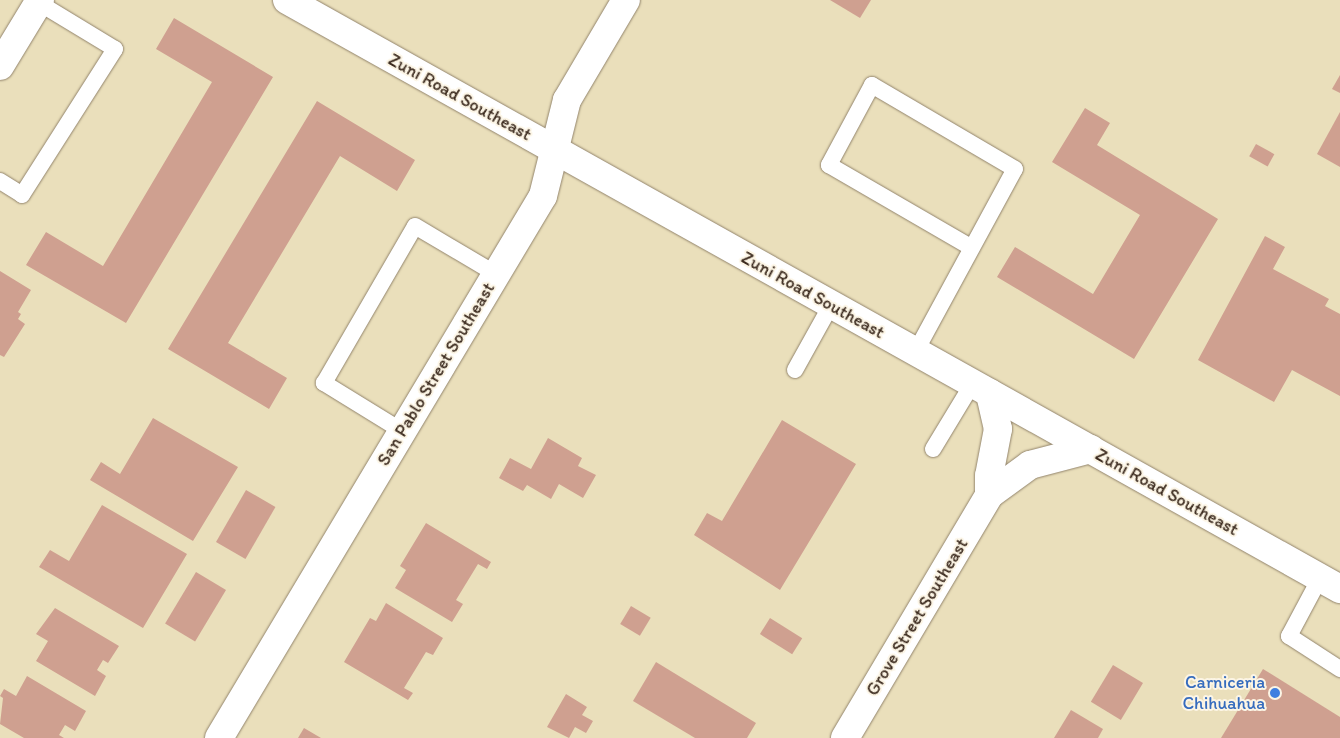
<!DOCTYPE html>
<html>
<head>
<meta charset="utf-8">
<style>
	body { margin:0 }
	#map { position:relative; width:1340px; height:738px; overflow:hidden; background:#eadfbb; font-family:Itim,sans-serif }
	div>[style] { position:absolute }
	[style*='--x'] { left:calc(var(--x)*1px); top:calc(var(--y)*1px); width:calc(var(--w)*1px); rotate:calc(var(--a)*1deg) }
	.building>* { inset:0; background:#cfa090; transform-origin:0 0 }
	.roads { filter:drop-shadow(0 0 1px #92846c) drop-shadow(0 0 1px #92846c) }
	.lane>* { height:16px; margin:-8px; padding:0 8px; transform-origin:8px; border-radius:8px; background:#fff }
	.street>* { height:28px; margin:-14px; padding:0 14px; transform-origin:14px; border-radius:14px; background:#fff }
	.secondary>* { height:28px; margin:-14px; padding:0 14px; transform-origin:14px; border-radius:14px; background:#fff }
	.dots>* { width:14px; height:14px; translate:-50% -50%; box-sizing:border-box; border:2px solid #fcf5e5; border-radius:50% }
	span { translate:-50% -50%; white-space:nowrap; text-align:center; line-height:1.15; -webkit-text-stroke:4px #fcf5e5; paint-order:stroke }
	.street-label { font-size:18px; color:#3b2a1e }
	.shop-label { font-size:18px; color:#366cbe }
	.right { translate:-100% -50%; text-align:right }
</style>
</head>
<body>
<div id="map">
	<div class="building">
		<div style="clip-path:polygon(830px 0,871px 0,860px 18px)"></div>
		<div style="clip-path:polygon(174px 18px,273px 77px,126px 323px,26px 265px,46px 232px,103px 266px,212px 82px,156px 49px)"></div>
		<div style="clip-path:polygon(1340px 75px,1340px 93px,1332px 89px)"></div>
		<div style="clip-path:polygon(317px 101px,415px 160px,397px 191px,340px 156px,228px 343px,287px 378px,269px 409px,168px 349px)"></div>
		<div style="clip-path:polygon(1085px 108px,1110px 123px,1097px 145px,1218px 219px,1134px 359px,997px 277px,1015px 247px,1093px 294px,1140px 215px,1052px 162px)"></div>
		<div style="clip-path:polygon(1340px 112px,1340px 167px,1317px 154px)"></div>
		<div style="left:1256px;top:144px;width:21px;height:14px;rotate:29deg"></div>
		<div style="clip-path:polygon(1265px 236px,1285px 247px,1273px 269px,1329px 299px,1325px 306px,1340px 314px,1340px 396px,1292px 370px,1274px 402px,1198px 360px)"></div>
		<div style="clip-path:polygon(0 271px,31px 290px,18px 312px,21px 314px,18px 319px,25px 324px,4px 357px,0 355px)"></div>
		<div style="clip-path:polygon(153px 418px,238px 467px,193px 541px,90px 480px,101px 462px,120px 474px)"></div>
		<div style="clip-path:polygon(782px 420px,856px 464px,780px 590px,694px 535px,707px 513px,722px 521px)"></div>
		<div style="clip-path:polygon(548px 438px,582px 458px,578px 466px,596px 475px,583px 498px,559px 484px,551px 499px,527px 485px,523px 491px,499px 478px,510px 458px,531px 469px)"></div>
		<div style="left:246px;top:490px;width:34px;height:60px;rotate:30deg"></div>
		<div style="clip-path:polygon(102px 505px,187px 554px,143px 628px,39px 567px,50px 550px,69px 561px)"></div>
		<div style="clip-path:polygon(426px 523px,491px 562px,487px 569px,478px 564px,456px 600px,463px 604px,452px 622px,395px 588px,406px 570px,400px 566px)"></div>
		<div style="left:196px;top:572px;width:35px;height:60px;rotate:31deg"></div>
		<div style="clip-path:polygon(386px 603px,443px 638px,433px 655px,426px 652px,404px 688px,413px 693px,408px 700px,344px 662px,370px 618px,376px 621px)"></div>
		<div style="left:631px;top:606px;width:23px;height:21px;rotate:31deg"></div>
		<div style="clip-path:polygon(55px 608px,119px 646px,108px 663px,103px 660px,97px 670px,106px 676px,95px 696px,36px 661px,48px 641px,36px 634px)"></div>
		<div style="left:770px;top:618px;width:38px;height:19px;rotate:32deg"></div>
		<div style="clip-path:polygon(656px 662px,756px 723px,747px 738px,695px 738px,633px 701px)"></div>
		<div style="left:1113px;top:665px;width:35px;height:43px;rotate:31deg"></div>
		<div style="clip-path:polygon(1263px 669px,1340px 717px,1340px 738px,1221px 738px)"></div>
		<div style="clip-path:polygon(27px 676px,86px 711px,75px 731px,65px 725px,59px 735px,64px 738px,24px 738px,0 724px,3px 698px,0 696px,4px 689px,16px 696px)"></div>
		<div style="clip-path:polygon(566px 694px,587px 707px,582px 715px,593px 721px,586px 733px,575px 727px,569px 738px,547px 727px)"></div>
		<div style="clip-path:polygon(1071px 710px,1103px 729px,1098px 738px,1054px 738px)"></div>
		<div style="clip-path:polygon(304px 728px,321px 738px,298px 738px)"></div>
	</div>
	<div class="roads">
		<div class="lane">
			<div style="--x:0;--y:181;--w:26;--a:32"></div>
			<div style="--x:22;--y:195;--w:173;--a:-57.5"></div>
			<div style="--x:115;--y:49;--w:89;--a:-148.8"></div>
			<div style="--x:916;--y:351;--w:207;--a:-61.5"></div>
			<div style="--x:1015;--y:169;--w:166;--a:-149.6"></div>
			<div style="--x:872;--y:85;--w:91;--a:118.3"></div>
			<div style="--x:829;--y:165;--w:165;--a:30.1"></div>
			<div style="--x:795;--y:370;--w:74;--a:-61"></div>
			<div style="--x:402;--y:431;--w:92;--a:-148.4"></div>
			<div style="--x:324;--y:383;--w:181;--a:-59.9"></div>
			<div style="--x:415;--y:226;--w:94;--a:30.7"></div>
			<div style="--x:933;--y:449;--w:77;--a:-58.8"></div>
			<div style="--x:1320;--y:578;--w:66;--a:118.1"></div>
			<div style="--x:1289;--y:636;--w:61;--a:32.9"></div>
		</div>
		<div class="street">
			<div style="--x:0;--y:66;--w:77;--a:-58.8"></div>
			<div style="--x:989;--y:495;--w:19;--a:-90"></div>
			<div style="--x:989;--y:476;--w:48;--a:-79.2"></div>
			<div style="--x:998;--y:429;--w:37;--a:-103"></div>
			<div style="--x:219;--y:738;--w:631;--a:-59.13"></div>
			<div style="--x:543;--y:196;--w:99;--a:-76"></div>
			<div style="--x:567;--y:100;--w:116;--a:-59.5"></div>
			<div style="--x:845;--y:738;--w:282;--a:-59.3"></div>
			<div style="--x:989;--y:495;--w:51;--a:-36.2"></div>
			<div style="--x:1030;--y:465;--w:63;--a:-14.7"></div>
		</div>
		<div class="secondary">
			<div style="--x:287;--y:0;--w:1207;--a:29.22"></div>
		</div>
	</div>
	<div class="dots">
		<div style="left:1275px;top:693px;background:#3f7fe0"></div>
	</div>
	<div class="street-label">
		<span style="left:460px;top:97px;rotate:29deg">Zuni Road Southeast</span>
		<span style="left:813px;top:295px;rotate:29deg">Zuni Road Southeast</span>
		<span style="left:436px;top:374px;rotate:-59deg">San Pablo Street Southeast</span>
		<span style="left:1167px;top:492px;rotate:29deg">Zuni Road Southeast</span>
		<span style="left:917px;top:617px;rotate:-59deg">Grove Street Southeast</span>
	</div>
	<div class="shop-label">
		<span class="right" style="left:1265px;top:693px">Carniceria<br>Chihuahua</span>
	</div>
</div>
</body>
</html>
